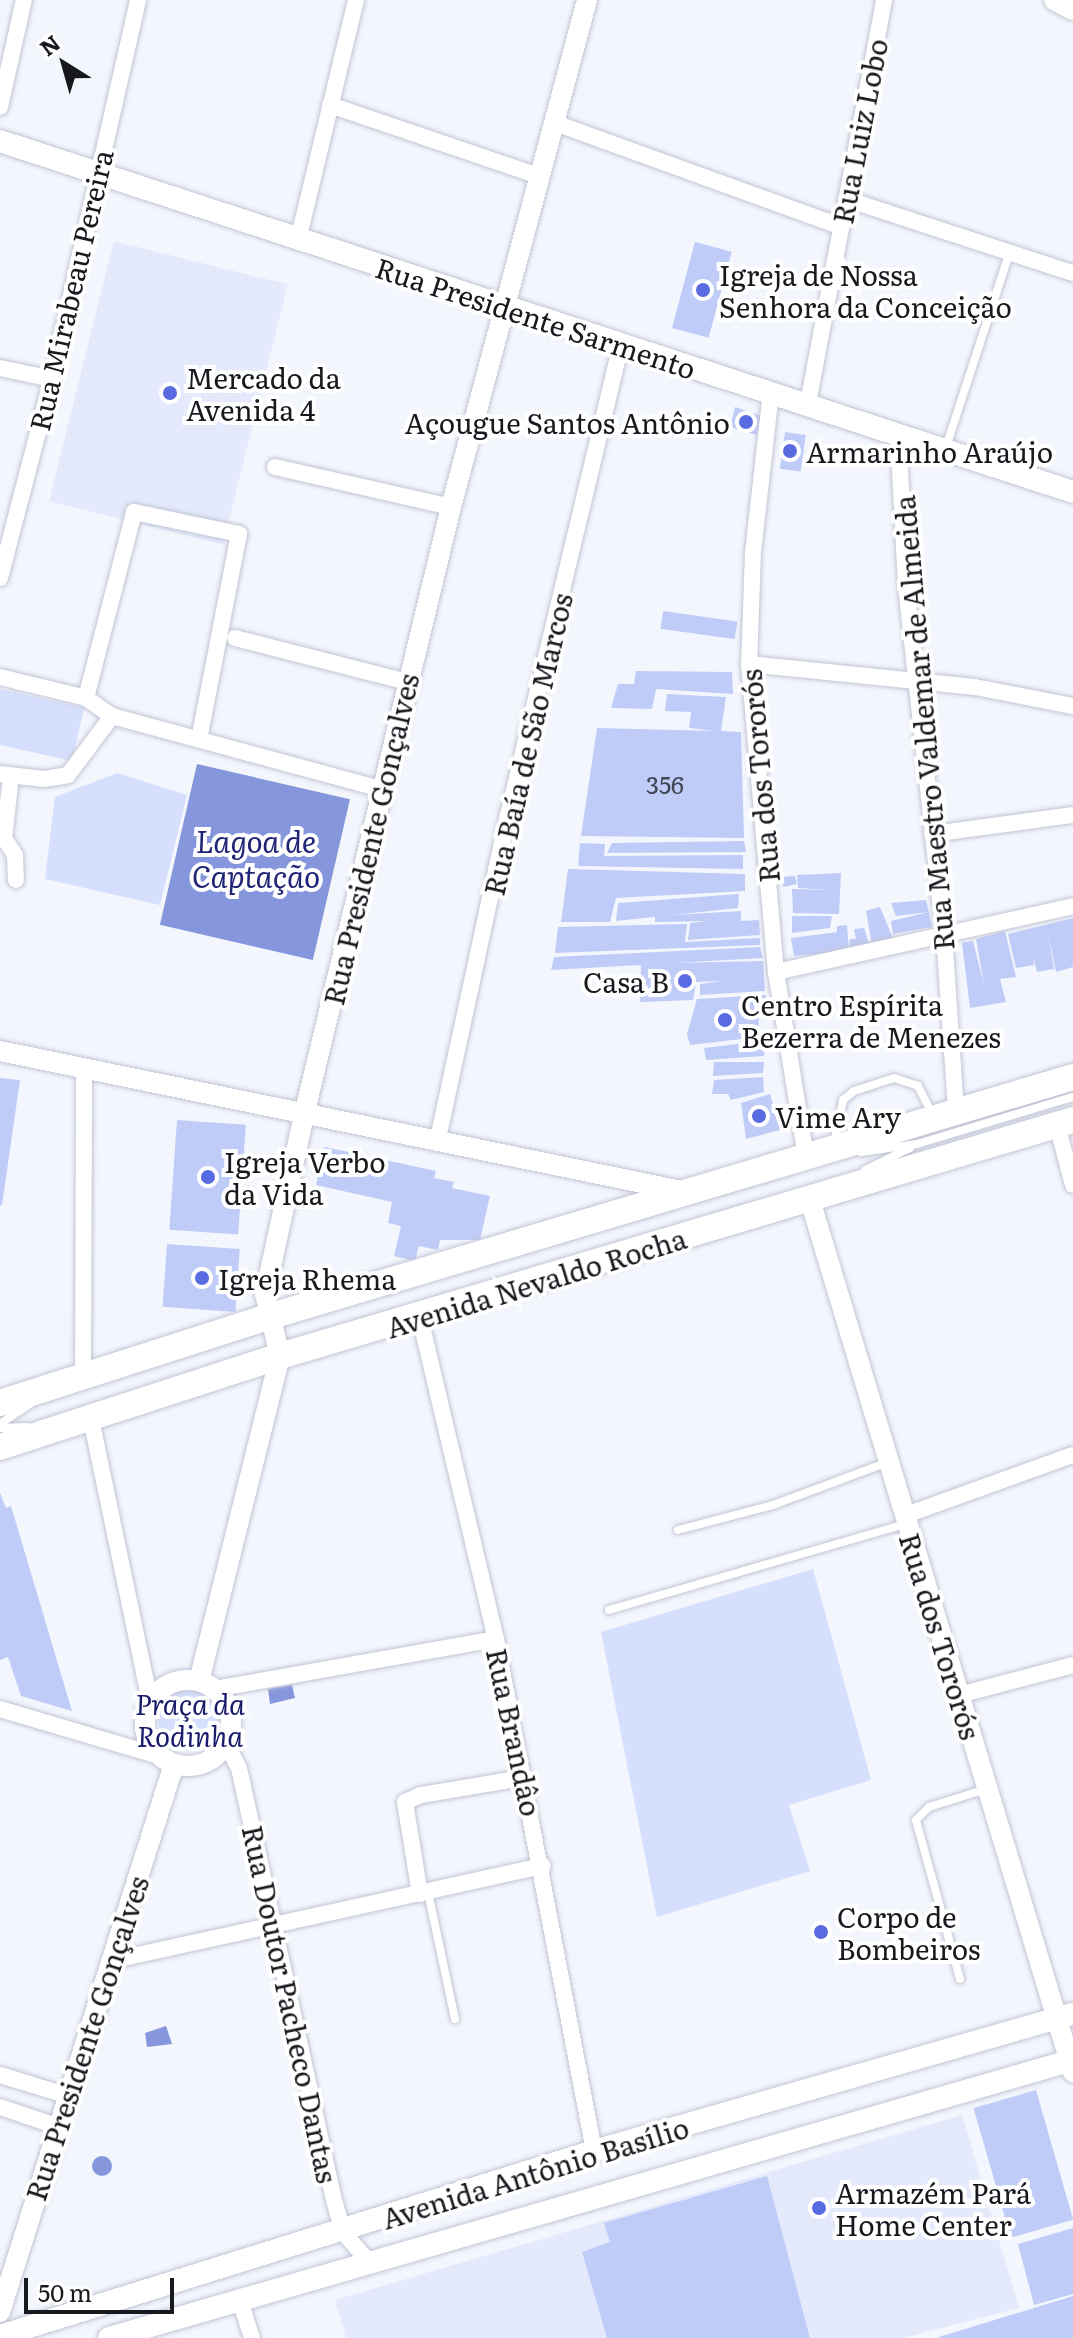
<!DOCTYPE html>
<html>
<head>
<meta charset="utf-8">
<style>
	body { margin:0 }
	#map { position:relative; width:1073px; height:2338px; overflow:hidden; background:#f4f6fd; font-family:Literata,serif }
	div>[style] { position:absolute }
	[style*='--x'] { left:calc(var(--x)*1px); top:calc(var(--y)*1px); width:calc(var(--w)*1px); rotate:calc(var(--a)*1deg) }
	.built>* { inset:0; background:#e4eafc; transform-origin:0 0 }
	.green>* { inset:0; background:#d6dffe }
	.round { border-radius:50% }
	.water>* { inset:0; background:#8596dc; transform-origin:0 0 }
	.building>* { inset:0; background:#c0ccf8; transform-origin:0 0 }
	.roads { filter:drop-shadow(0 0 2px #c1c5d5) drop-shadow(0 0 2px #c1c5d5) }
	.service>* { height:8px; margin:-4px; padding:0 4px; transform-origin:4px; border-radius:4px; background:#fff }
	.minor>* { height:16px; margin:-8px; padding:0 8px; transform-origin:8px; border-radius:8px; background:#fff }
	.tertiary>* { height:20px; margin:-10px; padding:0 10px; transform-origin:10px; border-radius:10px; background:#fff }
	.tertiary>.ring { margin:-10px; padding:0; box-sizing:content-box; background:none; border:20px solid #fff; border-radius:50% }
	.secondary>* { height:22px; margin:-11px; padding:0 11px; transform-origin:11px; border-radius:11px; background:#fff }
	.trunk>* { height:26px; margin:-13px; padding:0 13px; transform-origin:13px; border-radius:13px; background:#fff }
	.dots>* { width:22px; height:22px; translate:-50% -50%; box-sizing:border-box; border:4px solid #fff; border-radius:50% }
	span { translate:-50% -50%; white-space:nowrap; text-align:center; line-height:1.15; -webkit-text-stroke:8px #fff; paint-order:stroke }
	.number-label { font-size:24px; color:#414654 }
	.number-label span { -webkit-text-stroke-width:0 }
	.street-label { font-size:28px; color:#17191e }
	.poi-label { font-size:28px; color:#17191e }
	.left { translate:0 -50%; text-align:left }
	.right { translate:-100% -50%; text-align:right }
	.park-label { font-size:28px; color:#191a6b; font-style:italic }
	.water-label { font-size:30px; color:#202576; font-style:italic }
	.north { position:absolute; left:24px; top:24px; width:80px; height:80px; -webkit-text-stroke:6px #fff; paint-order:stroke; rotate:323deg; font-size:22px; font-weight:700; line-height:32px; text-align:center; color:#17191e }
	.north::after { content:''; display:block; margin:auto; width:28px; height:36px; background:#17191e; clip-path:polygon(50% 0,100% 100%,50% 72%,0 100%) }
	.scale { position:absolute; left:24px; top:2278px; width:150px; height:36px; box-sizing:border-box; border:4px solid #17191e; border-top:0; padding-left:10px; font-size:24px; line-height:28px; white-space:nowrap; color:#17191e; -webkit-text-stroke:6px #fff; paint-order:stroke }
</style>
</head>
<body>
<div id="map">
	<div class="built">
		<div style="left:114px;top:241px;width:179px;height:268px;rotate:14deg"></div>
		<div style="clip-path:polygon(962px 2115px,1019px 2308px,903px 2338px,346px 2338px,335px 2300px)"></div>
	</div>
	<div class="green">
		<div style="clip-path:polygon(0 689px,84px 708px,72px 761px,0 745px)"></div>
		<div style="clip-path:polygon(117px 773px,187px 795px,160px 905px,45px 879px,55px 797px)"></div>
		<div style="clip-path:polygon(813px 1569px,871px 1780px,789px 1805px,810px 1871px,657px 1917px,601px 1632px)"></div>
		<div class="round" style="left:158px;top:1687px;width:64px;height:64px"></div>
	</div>
	<div class="water">
		<div style="left:197px;top:764px;width:157px;height:165px;rotate:13deg"></div>
		<div style="clip-path:polygon(292px 1685px,295px 1698px,270px 1704px,268px 1689px)"></div>
		<div style="clip-path:polygon(166px 2026px,172px 2044px,147px 2047px,145px 2033px)"></div>
		<div class="round" style="left:92px;top:2156px;width:20px;height:20px"></div>
	</div>
	<div class="building">
		<div style="left:695px;top:242px;width:38px;height:89px;rotate:15deg"></div>
		<div style="clip-path:polygon(735px 407px,761px 416px,757px 435px,730px 427px)"></div>
		<div style="left:785px;top:432px;width:21px;height:37px;rotate:8deg"></div>
		<div style="left:663px;top:611px;width:75px;height:18px;rotate:8deg"></div>
		<div style="clip-path:polygon(636px 671px,732px 672px,733px 694px,656px 689px,652px 709px,611px 708px,618px 684px,634px 684px)"></div>
		<div style="clip-path:polygon(667px 694px,726px 697px,721px 731px,741px 732px,744px 838px,581px 836px,597px 728px,715px 731px,689px 728px,691px 712px,665px 711px)"></div>
		<div style="clip-path:polygon(744px 841px,746px 852px,607px 853px,612px 843px)"></div>
		<div style="clip-path:polygon(580px 843px,605px 844px,604px 856px,743px 855px,743px 869px,578px 866px)"></div>
		<div style="clip-path:polygon(568px 869px,745px 874px,745px 891px,616px 898px,610px 922px,561px 922px)"></div>
		<div style="clip-path:polygon(841px 873px,839px 914px,793px 913px,792px 889px,832px 890px,798px 888px,797px 875px)"></div>
		<div style="clip-path:polygon(795px 876px,797px 884px,783px 887px,781px 877px)"></div>
		<div style="clip-path:polygon(739px 894px,738px 908px,616px 921px,618px 903px)"></div>
		<div style="clip-path:polygon(926px 900px,929px 912px,932px 927px,893px 934px,891px 921px,929px 912px,896px 916px,891px 903px)"></div>
		<div style="clip-path:polygon(880px 907px,894px 941px,872px 945px,866px 911px)"></div>
		<div style="clip-path:polygon(741px 911px,741px 921px,759px 920px,760px 935px,688px 940px,690px 923px,709px 921px,655px 922px,655px 916px)"></div>
		<div style="clip-path:polygon(792px 916px,832px 916px,830px 928px,792px 933px)"></div>
		<div style="clip-path:polygon(1073px 918px,1073px 967px,1056px 972px,1048px 933px,1054px 969px,1037px 972px,1033px 957px,1034px 965px,1016px 968px,1008px 934px)"></div>
		<div style="clip-path:polygon(687px 924px,685px 942px,760px 938px,760px 945px,555px 953px,558px 927px)"></div>
		<div style="clip-path:polygon(847px 925px,849px 951px,794px 956px,791px 938px,837px 932px,837px 926px)"></div>
		<div style="clip-path:polygon(864px 928px,870px 947px,849px 949px,850px 939px,856px 939px,854px 929px)"></div>
		<div style="clip-path:polygon(1005px 931px,1016px 977px,1000px 979px,1006px 1002px,970px 1008px,962px 943px,973px 941px,984px 985px,976px 939px)"></div>
		<div style="clip-path:polygon(760px 947px,763px 958px,674px 963px,763px 961px,765px 991px,700px 995px,700px 984px,723px 981px,696px 982px,693px 1000px,640px 1002px,641px 965px,551px 970px,554px 957px)"></div>
		<div style="clip-path:polygon(766px 995px,770px 1012px,759px 1016px,758px 1037px,690px 1045px,687px 1034px,697px 999px)"></div>
		<div style="clip-path:polygon(763px 1041px,764px 1056px,706px 1060px,704px 1048px)"></div>
		<div style="clip-path:polygon(714px 1062px,764px 1062px,763px 1073px,713px 1076px)"></div>
		<div style="clip-path:polygon(763px 1077px,764px 1092px,731px 1100px,728px 1094px,712px 1094px,714px 1080px)"></div>
		<div style="clip-path:polygon(0 1078px,20px 1080px,2px 1205px,0 1205px)"></div>
		<div style="clip-path:polygon(770px 1094px,780px 1130px,746px 1139px,741px 1103px)"></div>
		<div style="left:177px;top:1120px;width:69px;height:110px;rotate:4deg"></div>
		<div style="clip-path:polygon(325px 1147px,436px 1171px,434px 1178px,454px 1182px,452px 1188px,490px 1196px,480px 1240px,440px 1240px,438px 1250px,419px 1246px,415px 1261px,394px 1256px,401px 1226px,388px 1223px,392px 1202px,316px 1185px)"></div>
		<div style="left:167px;top:1244px;width:73px;height:63px;rotate:4deg"></div>
		<div style="clip-path:polygon(0 1493px,6px 1508px,11px 1506px,72px 1711px,21px 1696px,8px 1657px,0 1660px)"></div>
		<div style="left:1036px;top:2090px;width:135px;height:65px;rotate:74deg"></div>
		<div style="clip-path:polygon(767px 2176px,810px 2338px,607px 2338px,582px 2252px,610px 2242px,604px 2223px)"></div>
		<div style="clip-path:polygon(1073px 2228px,1073px 2294px,1034px 2305px,1018px 2244px)"></div>
		<div style="clip-path:polygon(1073px 2296px,1073px 2338px,939px 2338px,939px 2337px)"></div>
	</div>
	<div class="roads">
		<div class="service">
			<div style="--x:946;--y:447;--w:203;--a:-71.9"></div>
			<div style="--x:834;--y:1144;--w:45;--a:-78.4"></div>
			<div style="--x:843;--y:1100;--w:14;--a:-39"></div>
			<div style="--x:854;--y:1091;--w:42;--a:-18"></div>
			<div style="--x:894;--y:1078;--w:25;--a:18"></div>
			<div style="--x:918;--y:1086;--w:34;--a:63"></div>
			<div style="--x:861;--y:1152;--w:57;--a:-8.1"></div>
			<div style="--x:917;--y:1144;--w:163;--a:-16.8"></div>
			<div style="--x:865;--y:1170;--w:50;--a:-26.1"></div>
			<div style="--x:0;--y:1424;--w:37;--a:-34"></div>
			<div style="--x:0;--y:1428;--w:27;--a:-2"></div>
			<div style="--x:678;--y:1530;--w:98;--a:-14.7"></div>
			<div style="--x:773;--y:1505;--w:123;--a:-20.5"></div>
			<div style="--x:609;--y:1610;--w:311;--a:-16.2"></div>
			<div style="--x:428;--y:1892;--w:130;--a:78"></div>
			<div style="--x:960;--y:1979;--w:165;--a:-105.5"></div>
			<div style="--x:916;--y:1820;--w:18;--a:-45"></div>
			<div style="--x:929;--y:1807;--w:60;--a:-17.5"></div>
		</div>
		<div class="minor">
			<div style="--x:330;--y:105;--w:221;--a:18.8"></div>
			<div style="--x:0;--y:107;--w:110;--a:-77.4"></div>
			<div style="--x:555;--y:123;--w:303;--a:19.9"></div>
			<div style="--x:846;--y:199;--w:239;--a:18.1"></div>
			<div style="--x:298;--y:240;--w:247;--a:-76.4"></div>
			<div style="--x:0;--y:368;--w:53;--a:11.9"></div>
			<div style="--x:771;--y:392;--w:161;--a:96.4"></div>
			<div style="--x:753;--y:552;--w:112;--a:92"></div>
			<div style="--x:749;--y:664;--w:309;--a:85"></div>
			<div style="--x:776;--y:972;--w:188;--a:80.8"></div>
			<div style="--x:808;--y:403;--w:410;--a:-79.3"></div>
			<div style="--x:898;--y:432;--w:154;--a:87"></div>
			<div style="--x:906;--y:586;--w:350;--a:83.8"></div>
			<div style="--x:944;--y:934;--w:176;--a:86.1"></div>
			<div style="--x:275;--y:467;--w:180;--a:12.8"></div>
			<div style="--x:0;--y:578;--w:206;--a:-75.4"></div>
			<div style="--x:52;--y:379;--w:389;--a:-77.2"></div>
			<div style="--x:235;--y:638;--w:178;--a:14.3"></div>
			<div style="--x:749;--y:664;--w:227;--a:5.8"></div>
			<div style="--x:975;--y:687;--w:100;--a:11"></div>
			<div style="--x:0;--y:677;--w:89;--a:13.7"></div>
			<div style="--x:86;--y:698;--w:32;--a:35"></div>
			<div style="--x:112;--y:716;--w:279;--a:15.2"></div>
			<div style="--x:86;--y:698;--w:192;--a:-75.5"></div>
			<div style="--x:134;--y:512;--w:107;--a:11.8"></div>
			<div style="--x:239;--y:534;--w:209;--a:101"></div>
			<div style="--x:0;--y:774;--w:44;--a:6.5"></div>
			<div style="--x:44;--y:779;--w:24;--a:-9"></div>
			<div style="--x:68;--y:775;--w:74;--a:-53.3"></div>
			<div style="--x:11;--y:776;--w:62;--a:96.4"></div>
			<div style="--x:4;--y:838;--w:20;--a:57"></div>
			<div style="--x:15;--y:855;--w:25;--a:88"></div>
			<div style="--x:932;--y:834;--w:142;--a:-7.7"></div>
			<div style="--x:776;--y:972;--w:304;--a:-12.5"></div>
			<div style="--x:1057;--y:1125;--w:62;--a:75.1"></div>
			<div style="--x:437;--y:1143;--w:336;--a:-77.8"></div>
			<div style="--x:508;--y:815;--w:482;--a:-76.5"></div>
			<div style="--x:420;--y:1318;--w:330;--a:76.7"></div>
			<div style="--x:496;--y:1639;--w:521;--a:79.16"></div>
			<div style="--x:83;--y:1378;--w:309;--a:-89.8"></div>
			<div style="--x:91;--y:1419;--w:289;--a:78.2"></div>
			<div style="--x:906;--y:1515;--w:177;--a:-19.8"></div>
			<div style="--x:215;--y:1689;--w:285;--a:-10.1"></div>
			<div style="--x:959;--y:1695;--w:118;--a:-14.7"></div>
			<div style="--x:0;--y:1709;--w:166;--a:16.5"></div>
			<div style="--x:226;--y:1743;--w:28;--a:63"></div>
			<div style="--x:239;--y:1768;--w:442;--a:77.6"></div>
			<div style="--x:334;--y:2200;--w:33;--a:74"></div>
			<div style="--x:343;--y:2232;--w:37;--a:49"></div>
			<div style="--x:420;--y:1894;--w:93;--a:-99.3"></div>
			<div style="--x:405;--y:1802;--w:17;--a:-24"></div>
			<div style="--x:421;--y:1795;--w:103;--a:-9.5"></div>
			<div style="--x:110;--y:1961;--w:443;--a:-12.4"></div>
			<div style="--x:0;--y:2075;--w:69;--a:16.9"></div>
			<div style="--x:0;--y:2107;--w:59;--a:18.7"></div>
			<div style="--x:239;--y:2297;--w:43;--a:72.4"></div>
		</div>
		<div class="tertiary">
			<div style="--x:1054;--y:0;--w:21;--a:28"></div>
			<div style="--x:0;--y:1051;--w:700;--a:11.61"></div>
			<div style="--x:810;--y:1200;--w:911;--a:73.22"></div>
			<div class="ring" style="left:145px;top:1680px;width:66px;height:66px"></div>
			<div style="--x:199;--y:1681;--w:335;--a:-76"></div>
			<div style="--x:280;--y:1356;--w:64;--a:-103.6"></div>
			<div style="--x:265;--y:1294;--w:183;--a:-77.7"></div>
			<div style="--x:304;--y:1115;--w:626;--a:-76.41"></div>
			<div style="--x:451;--y:507;--w:525;--a:-74.98"></div>
			<div style="--x:0;--y:2312;--w:575;--a:-72.38"></div>
		</div>
		<div class="secondary">
			<div style="--x:0;--y:141;--w:1129;--a:18.11"></div>
			<div style="--x:0;--y:2336;--w:622;--a:-17.3"></div>
			<div style="--x:594;--y:2151;--w:498;--a:-16"></div>
			<div style="--x:109;--y:2338;--w:1003;--a:-16.09"></div>
		</div>
		<div class="trunk">
			<div style="--x:0;--y:1403;--w:281;--a:-17.8"></div>
			<div style="--x:268;--y:1317;--w:840;--a:-16.6"></div>
			<div style="--x:0;--y:1447;--w:294;--a:-18"></div>
			<div style="--x:280;--y:1356;--w:827;--a:-16.57"></div>
		</div>
	</div>
	<div class="dots">
		<div style="left:703px;top:290px;background:#596be1"></div>
		<div style="left:170px;top:393px;background:#596be1"></div>
		<div style="left:746px;top:422px;background:#596be1"></div>
		<div style="left:790px;top:451px;background:#596be1"></div>
		<div style="left:685px;top:981px;background:#596be1"></div>
		<div style="left:725px;top:1020px;background:#596be1"></div>
		<div style="left:759px;top:1116px;background:#596be1"></div>
		<div style="left:208px;top:1177px;background:#596be1"></div>
		<div style="left:202px;top:1278px;background:#596be1"></div>
		<div style="left:821px;top:1932px;background:#596be1"></div>
		<div style="left:819px;top:2208px;background:#596be1"></div>
	</div>
	<div class="number-label">
		<span style="left:665px;top:784px">356</span>
	</div>
	<div class="street-label">
		<span style="left:859px;top:131px;rotate:-79deg">Rua Luiz Lobo</span>
		<span style="left:70px;top:290px;rotate:-77deg">Rua Mirabeau Pereira</span>
		<span style="left:536px;top:317px;rotate:18deg">Rua Presidente Sarmento</span>
		<span style="left:923px;top:723px;rotate:-95deg">Rua Maestro Valdemar de Almeida</span>
		<span style="left:527px;top:744px;rotate:-77deg">Rua Baía de São Marcos</span>
		<span style="left:759px;top:776px;rotate:-95deg">Rua dos Tororós</span>
		<span style="left:370px;top:839px;rotate:-77deg">Rua Presidente Gonçalves</span>
		<span style="left:536px;top:1282px;rotate:-17deg">Avenida Nevaldo Rocha</span>
		<span style="left:941px;top:1636px;rotate:73deg">Rua dos Tororós</span>
		<span style="left:515px;top:1732px;rotate:78deg">Rua Brandâo</span>
		<span style="left:291px;top:2004px;rotate:78deg">Rua Doutor Pacheco Dantas</span>
		<span style="left:86px;top:2038px;rotate:-72deg">Rua Presidente Gonçalves</span>
		<span style="left:535px;top:2172px;rotate:-17deg">Avenida Antônio Basílio</span>
	</div>
	<div class="poi-label">
		<span class="left" style="left:719px;top:290px">Igreja de Nossa<br>Senhora da Conceição</span>
		<span class="left" style="left:186px;top:393px">Mercado da<br>Avenida 4</span>
		<span class="right" style="left:730px;top:422px">Açougue Santos Antônio</span>
		<span class="left" style="left:806px;top:451px">Armarinho Araújo</span>
		<span class="right" style="left:669px;top:981px">Casa B</span>
		<span class="left" style="left:741px;top:1020px">Centro Espírita<br>Bezerra de Menezes</span>
		<span class="left" style="left:775px;top:1116px">Vime Ary</span>
		<span class="left" style="left:224px;top:1177px">Igreja Verbo<br>da Vida</span>
		<span class="left" style="left:218px;top:1278px">Igreja Rhema</span>
		<span class="left" style="left:837px;top:1932px">Corpo de<br>Bombeiros</span>
		<span class="left" style="left:835px;top:2208px">Armazém Pará<br>Home Center</span>
	</div>
	<div class="park-label">
		<span style="left:190px;top:1719px">Praça da<br>Rodinha</span>
	</div>
	<div class="water-label">
		<span style="left:256px;top:857px">Lagoa de<br>Captação</span>
	</div>
	<div class="north">N</div>
	<div class="scale">50 m</div>
</div>
</body>
</html>
